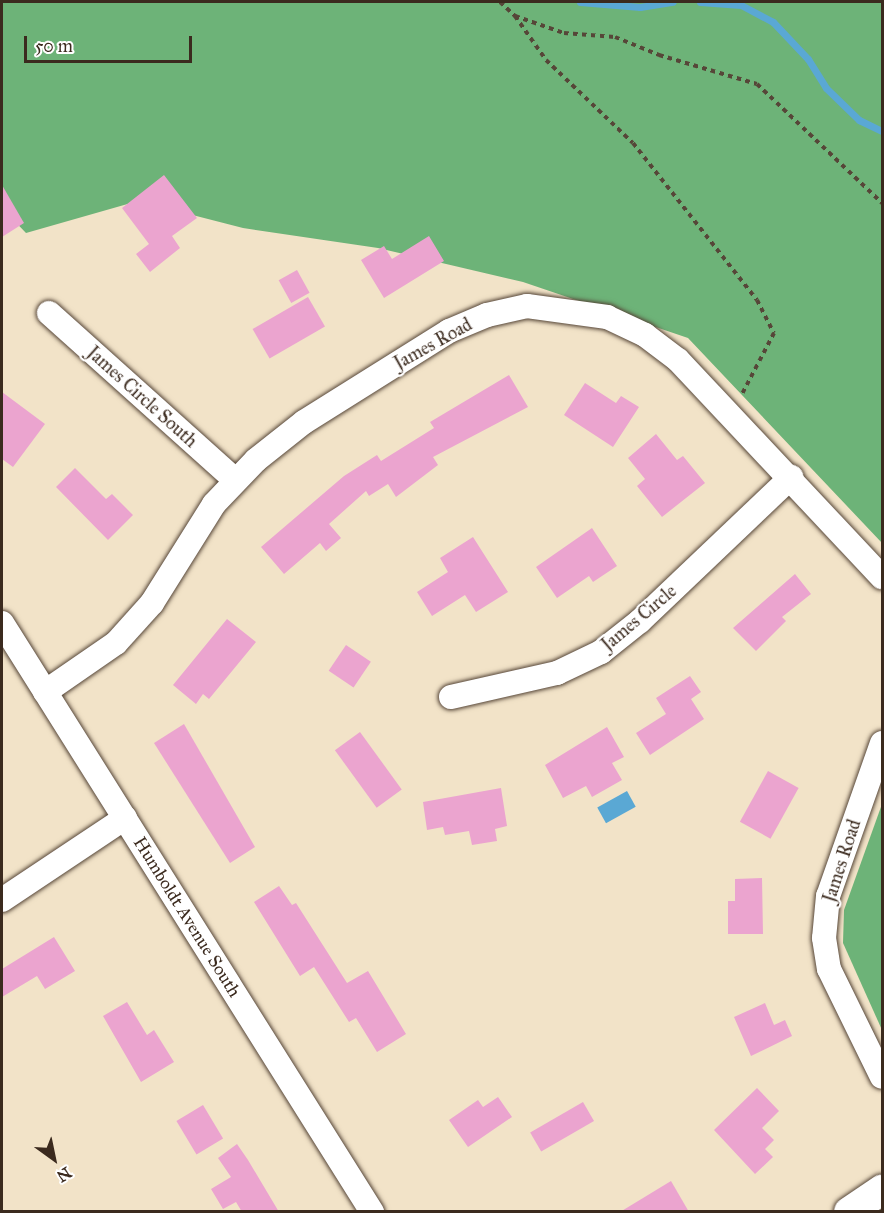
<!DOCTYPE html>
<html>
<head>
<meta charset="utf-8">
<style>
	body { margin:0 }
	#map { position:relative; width:884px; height:1213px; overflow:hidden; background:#f2e3c8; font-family:"IM FELL Great Primer",serif }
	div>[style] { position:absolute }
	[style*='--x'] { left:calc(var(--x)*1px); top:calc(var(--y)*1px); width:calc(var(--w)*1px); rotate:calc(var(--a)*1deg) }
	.forest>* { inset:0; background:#6db378 }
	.water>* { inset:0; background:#5aa8d4; transform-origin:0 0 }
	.stream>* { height:7px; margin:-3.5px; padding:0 3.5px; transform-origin:3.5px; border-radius:3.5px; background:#5aa8d4 }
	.building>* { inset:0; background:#eba4cf; transform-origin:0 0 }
	.path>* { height:4px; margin-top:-2px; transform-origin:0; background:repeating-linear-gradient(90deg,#564638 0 4.5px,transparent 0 9px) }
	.roads { filter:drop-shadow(0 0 2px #564638) drop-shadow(0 0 2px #564638) }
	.minor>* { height:24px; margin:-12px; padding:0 12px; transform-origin:12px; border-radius:12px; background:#fff }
	.tertiary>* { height:30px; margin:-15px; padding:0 15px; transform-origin:15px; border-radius:15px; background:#fff }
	span { translate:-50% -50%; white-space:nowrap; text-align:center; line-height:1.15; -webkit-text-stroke:4.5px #fff; paint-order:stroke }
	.street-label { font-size:18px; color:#3b2a1e }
	.frame { position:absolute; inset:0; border:3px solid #3b2a1e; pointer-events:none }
	.north { position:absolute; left:24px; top:1129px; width:60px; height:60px; -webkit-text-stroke:4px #fff; paint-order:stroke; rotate:147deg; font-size:16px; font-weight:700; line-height:24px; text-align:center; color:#3b2a1e }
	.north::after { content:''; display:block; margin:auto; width:21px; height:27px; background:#3b2a1e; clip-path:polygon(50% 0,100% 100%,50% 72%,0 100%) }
	.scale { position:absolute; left:24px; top:36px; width:168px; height:27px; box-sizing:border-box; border:3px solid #3b2a1e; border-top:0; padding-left:8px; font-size:18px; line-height:21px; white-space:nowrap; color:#3b2a1e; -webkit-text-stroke:4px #fff; paint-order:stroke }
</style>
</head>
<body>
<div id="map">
	<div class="forest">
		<div style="clip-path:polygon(2px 2px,882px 2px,882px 543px,688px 338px,523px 282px,378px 248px,243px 228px,138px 201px,26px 233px,2px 208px)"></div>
		<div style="clip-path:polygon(882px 804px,882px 1030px,843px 943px,844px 910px)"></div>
	</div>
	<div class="water">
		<div style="left:627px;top:791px;width:18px;height:34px;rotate:61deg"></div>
	</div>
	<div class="stream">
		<div style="--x:580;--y:2;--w:60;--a:4.8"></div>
		<div style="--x:640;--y:7;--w:33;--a:-9"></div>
		<div style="--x:700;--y:2;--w:41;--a:4.2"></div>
		<div style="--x:741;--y:5;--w:36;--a:28"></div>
		<div style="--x:773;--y:22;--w:51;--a:46.6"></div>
		<div style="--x:808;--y:59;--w:34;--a:58"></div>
		<div style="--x:826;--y:88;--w:46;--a:44.1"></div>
		<div style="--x:859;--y:120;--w:25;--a:26"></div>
	</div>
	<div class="building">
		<div style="clip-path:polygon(164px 175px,197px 218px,172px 236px,180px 248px,150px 272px,136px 254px,149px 244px,122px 208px)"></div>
		<div style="clip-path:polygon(2px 185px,24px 223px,2px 237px)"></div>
		<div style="clip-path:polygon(429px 236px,444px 261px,384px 298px,361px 260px,384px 246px,392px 259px)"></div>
		<div style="left:297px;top:270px;width:26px;height:21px;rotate:61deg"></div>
		<div style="left:308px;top:297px;width:34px;height:64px;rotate:60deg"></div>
		<div style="clip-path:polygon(509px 375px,528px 407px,433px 457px,438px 465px,396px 497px,388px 484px,369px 496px,366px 491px,329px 524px,341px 538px,326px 551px,320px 543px,284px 574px,261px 547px,344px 476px,377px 455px,381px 461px,434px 428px,430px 422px)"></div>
		<div style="clip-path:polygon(585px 383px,616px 403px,621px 396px,639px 407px,613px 447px,564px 415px)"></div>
		<div style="clip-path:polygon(2px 392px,45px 424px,13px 467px,2px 459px)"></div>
		<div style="clip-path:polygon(656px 434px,677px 460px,683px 456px,705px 483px,662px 517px,637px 486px,645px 479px,628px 458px)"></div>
		<div style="clip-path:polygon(75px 468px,106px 499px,112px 494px,133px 515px,108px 540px,56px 487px)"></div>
		<div style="clip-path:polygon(592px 528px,617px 566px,593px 582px,589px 576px,557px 598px,536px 567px)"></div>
		<div style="clip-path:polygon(473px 537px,508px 592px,476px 612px,465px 595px,432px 616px,417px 592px,448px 572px,440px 558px)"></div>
		<div style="clip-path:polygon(795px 574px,811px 594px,782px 617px,786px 621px,756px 651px,733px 628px)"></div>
		<div style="clip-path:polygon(227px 619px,256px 642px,209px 699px,203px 694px,196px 704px,173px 685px)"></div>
		<div style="left:346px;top:645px;width:30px;height:31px;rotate:34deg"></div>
		<div style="clip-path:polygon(690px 676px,701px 692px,691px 699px,704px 719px,650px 755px,636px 733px,666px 714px,656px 698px)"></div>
		<div style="clip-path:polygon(184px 724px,255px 847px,230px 863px,154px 743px)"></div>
		<div style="clip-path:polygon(607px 727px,624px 757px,612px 763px,622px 780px,592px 797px,586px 786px,563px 798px,545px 765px)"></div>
		<div style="left:360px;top:732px;width:71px;height:31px;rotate:54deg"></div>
		<div style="left:768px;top:771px;width:35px;height:58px;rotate:29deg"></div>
		<div style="clip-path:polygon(501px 788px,507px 826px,495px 829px,497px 841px,472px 845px,469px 831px,445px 835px,443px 827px,427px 830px,423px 802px)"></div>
		<div style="clip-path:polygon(762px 878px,763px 934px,728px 934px,728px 901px,735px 901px,735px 879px)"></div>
		<div style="clip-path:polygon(279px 886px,292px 905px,296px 903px,347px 983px,368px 971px,406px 1034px,377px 1052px,356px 1018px,349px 1022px,314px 967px,300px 976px,254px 902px)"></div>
		<div style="clip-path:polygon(54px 937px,75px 971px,45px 989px,37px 976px,2px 997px,2px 969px)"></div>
		<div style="clip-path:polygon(127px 1002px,147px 1035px,154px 1030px,174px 1062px,141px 1082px,103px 1016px)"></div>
		<div style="clip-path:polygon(765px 1003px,774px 1025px,785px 1020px,792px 1036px,751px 1056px,734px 1017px)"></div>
		<div style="clip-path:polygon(757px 1088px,779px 1111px,762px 1128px,774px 1140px,765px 1149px,773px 1157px,755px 1174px,714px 1130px)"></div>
		<div style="clip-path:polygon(498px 1097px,512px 1117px,468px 1147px,449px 1120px,478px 1100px,483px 1107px)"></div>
		<div style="left:583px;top:1102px;width:22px;height:61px;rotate:60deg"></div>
		<div style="left:203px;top:1105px;width:39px;height:31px;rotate:59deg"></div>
		<div style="clip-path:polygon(237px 1144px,248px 1160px,279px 1212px,242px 1212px,236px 1202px,223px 1209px,211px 1189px,231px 1177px,218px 1158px)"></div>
		<div style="clip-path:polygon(671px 1181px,689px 1212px,620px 1212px)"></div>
	</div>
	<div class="path">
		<div style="--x:500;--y:2;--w:21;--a:43"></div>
		<div style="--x:515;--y:16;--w:52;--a:19.1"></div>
		<div style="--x:564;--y:33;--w:51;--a:4.5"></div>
		<div style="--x:615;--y:37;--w:48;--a:22.2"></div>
		<div style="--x:659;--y:55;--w:102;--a:16.5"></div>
		<div style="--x:757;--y:84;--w:173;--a:43.6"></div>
		<div style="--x:515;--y:16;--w:54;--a:54.8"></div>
		<div style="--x:546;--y:60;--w:120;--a:43.7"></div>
		<div style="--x:633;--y:143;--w:200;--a:51.7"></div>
		<div style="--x:757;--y:300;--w:37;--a:63"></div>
		<div style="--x:774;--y:333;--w:69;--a:117.7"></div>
	</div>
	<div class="roads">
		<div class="minor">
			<div style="--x:49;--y:313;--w:250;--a:41.9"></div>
			<div style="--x:2;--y:623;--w:696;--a:57.86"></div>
			<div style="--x:45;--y:692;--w:86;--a:-34.6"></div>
			<div style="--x:116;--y:643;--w:54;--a:-48"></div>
			<div style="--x:152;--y:603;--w:117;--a:-57.9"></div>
			<div style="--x:214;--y:504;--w:61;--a:-46.3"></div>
			<div style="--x:256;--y:460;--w:61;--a:-38.4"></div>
			<div style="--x:304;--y:422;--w:171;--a:-32.1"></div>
			<div style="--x:449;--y:331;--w:41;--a:-22.8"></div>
			<div style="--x:487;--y:315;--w:41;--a:-12.7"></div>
			<div style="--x:527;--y:306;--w:81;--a:7.8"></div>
			<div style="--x:607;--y:317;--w:42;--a:25.3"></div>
			<div style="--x:645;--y:335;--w:41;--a:37.1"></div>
			<div style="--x:678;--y:360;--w:298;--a:46.8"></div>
			<div style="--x:451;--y:697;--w:109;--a:-12.8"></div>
			<div style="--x:557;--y:673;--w:49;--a:-25.5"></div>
			<div style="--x:601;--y:652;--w:50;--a:-38.5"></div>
			<div style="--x:640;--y:621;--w:209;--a:-43.6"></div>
			<div style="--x:882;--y:743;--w:162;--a:109.4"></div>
			<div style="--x:828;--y:896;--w:42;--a:95.4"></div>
			<div style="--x:824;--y:938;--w:31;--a:81"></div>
			<div style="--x:829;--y:969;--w:120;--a:63.9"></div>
			<div style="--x:2;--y:900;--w:148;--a:-33.7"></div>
		</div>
		<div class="tertiary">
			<div style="--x:849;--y:1212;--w:40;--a:-34"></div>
		</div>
	</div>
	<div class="street-label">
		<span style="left:433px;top:344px;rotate:-29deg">James Road</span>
		<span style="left:142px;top:397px;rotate:42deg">James Circle South</span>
		<span style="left:639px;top:618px;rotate:-40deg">James Circle</span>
		<span style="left:842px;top:861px;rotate:-72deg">James Road</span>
		<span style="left:187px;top:917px;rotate:58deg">Humboldt Avenue South</span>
	</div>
	<div class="frame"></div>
	<div class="north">N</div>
	<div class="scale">50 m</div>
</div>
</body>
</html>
